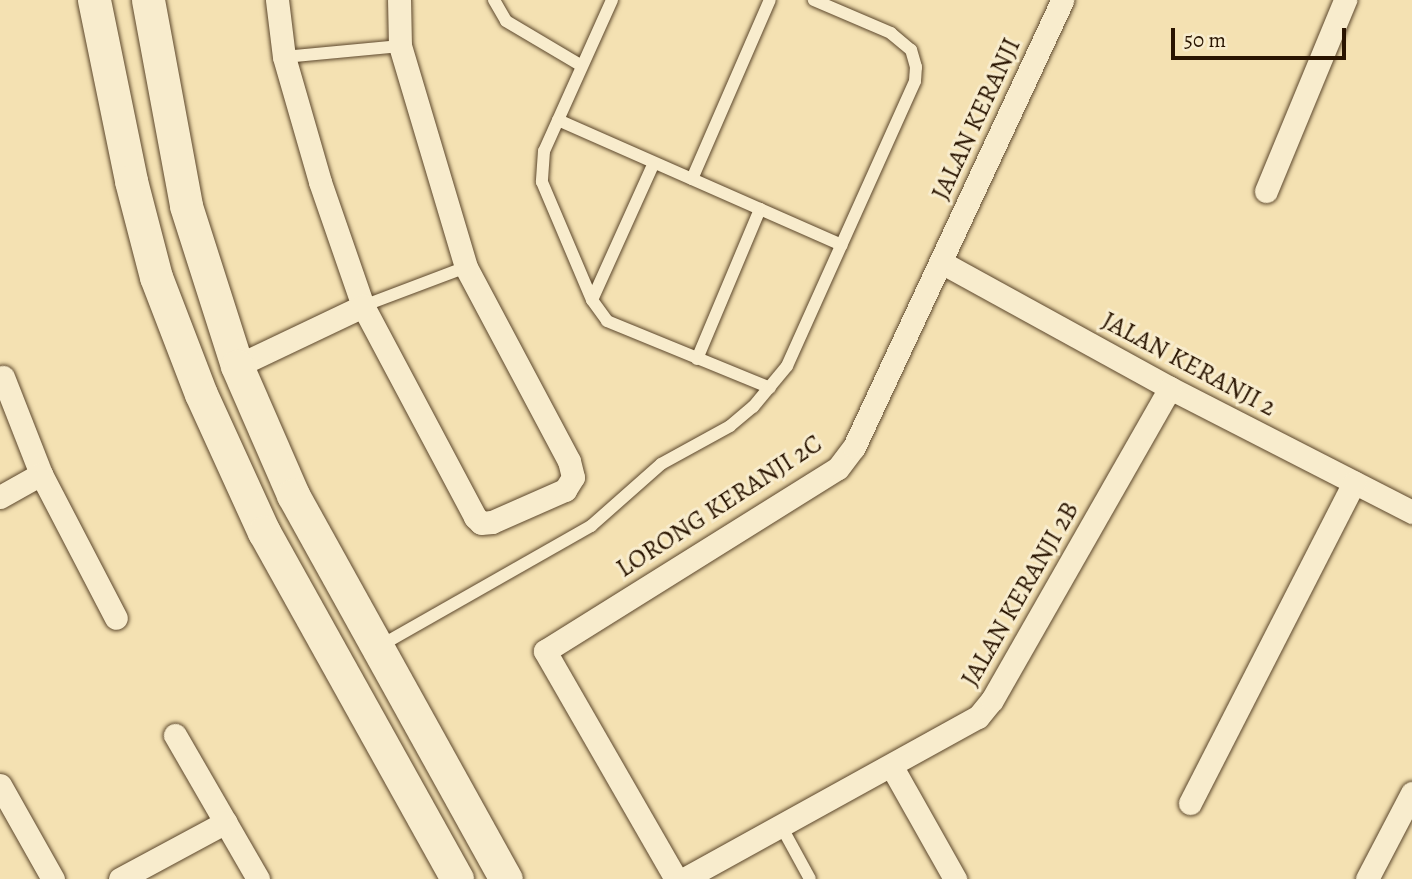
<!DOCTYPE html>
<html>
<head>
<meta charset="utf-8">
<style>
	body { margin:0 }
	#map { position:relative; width:1412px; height:879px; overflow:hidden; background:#f4e1b2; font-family:Alegreya,serif }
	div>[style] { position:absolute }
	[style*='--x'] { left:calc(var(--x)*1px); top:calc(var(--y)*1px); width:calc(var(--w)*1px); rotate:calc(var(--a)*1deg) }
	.roads { filter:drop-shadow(0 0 2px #5c472c) drop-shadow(0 0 2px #5c472c) }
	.service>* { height:12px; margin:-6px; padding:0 6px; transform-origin:6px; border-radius:6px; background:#f8eccd }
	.minor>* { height:23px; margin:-11.5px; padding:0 11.5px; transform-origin:11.5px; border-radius:11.5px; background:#f8eccd }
	.secondary>* { height:33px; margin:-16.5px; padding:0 16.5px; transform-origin:16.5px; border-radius:16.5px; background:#f8eccd }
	span { translate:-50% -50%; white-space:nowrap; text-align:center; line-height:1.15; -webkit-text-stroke:6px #f8eccd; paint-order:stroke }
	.street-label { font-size:26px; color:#291400 }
	.scale { position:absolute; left:1171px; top:28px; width:175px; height:32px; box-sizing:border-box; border:4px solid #291400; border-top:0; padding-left:9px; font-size:21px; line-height:24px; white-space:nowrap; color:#291400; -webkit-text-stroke:5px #f8eccd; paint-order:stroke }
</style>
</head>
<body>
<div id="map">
	<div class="roads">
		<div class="service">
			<div style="--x:494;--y:0;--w:24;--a:60"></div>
			<div style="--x:506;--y:21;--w:88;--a:30.6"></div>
			<div style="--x:612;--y:0;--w:166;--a:114.2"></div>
			<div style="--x:544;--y:151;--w:31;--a:94"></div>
			<div style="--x:542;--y:182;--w:128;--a:67"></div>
			<div style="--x:592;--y:300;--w:26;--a:54"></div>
			<div style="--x:607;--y:321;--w:176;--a:22.3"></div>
			<div style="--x:284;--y:57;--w:117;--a:-5.4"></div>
			<div style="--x:558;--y:120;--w:310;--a:23.8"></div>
			<div style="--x:692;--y:179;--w:195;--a:-66.5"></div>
			<div style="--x:592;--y:300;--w:150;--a:-65.7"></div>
			<div style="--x:363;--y:306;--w:110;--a:-20.7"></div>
			<div style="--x:697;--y:359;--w:163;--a:-67.2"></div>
			<div style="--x:378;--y:647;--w:245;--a:-29.6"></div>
			<div style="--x:591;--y:526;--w:94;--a:-41.5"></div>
			<div style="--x:661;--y:464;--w:79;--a:-28.8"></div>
			<div style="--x:730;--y:426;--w:30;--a:-40"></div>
			<div style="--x:753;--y:407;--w:53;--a:-50.3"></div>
			<div style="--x:787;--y:366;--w:312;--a:-65.8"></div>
			<div style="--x:915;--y:81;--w:14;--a:-86"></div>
			<div style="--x:916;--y:67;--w:18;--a:-106"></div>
			<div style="--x:911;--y:50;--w:26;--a:-140"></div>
			<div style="--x:891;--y:33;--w:84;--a:-156.8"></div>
			<div style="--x:781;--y:826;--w:60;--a:61.3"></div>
		</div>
		<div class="minor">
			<div style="--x:277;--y:0;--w:57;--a:83"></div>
			<div style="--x:284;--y:57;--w:130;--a:73.9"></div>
			<div style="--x:320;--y:182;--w:131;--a:70.9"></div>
			<div style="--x:363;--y:306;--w:239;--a:62"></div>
			<div style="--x:475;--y:517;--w:8;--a:45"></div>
			<div style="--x:481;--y:523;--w:11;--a:-5"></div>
			<div style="--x:492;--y:522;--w:80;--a:-23.7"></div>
			<div style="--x:565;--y:490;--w:15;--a:-58"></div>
			<div style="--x:573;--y:477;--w:16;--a:-104"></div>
			<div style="--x:569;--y:461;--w:220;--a:-118"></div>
			<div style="--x:466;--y:267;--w:231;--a:-106.6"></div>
			<div style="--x:400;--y:46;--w:46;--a:-91.2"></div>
			<div style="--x:1266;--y:191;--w:207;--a:-67.5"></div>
			<div style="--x:941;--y:262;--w:261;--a:28.8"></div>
			<div style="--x:1170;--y:388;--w:272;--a:27.1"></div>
			<div style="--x:237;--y:366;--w:140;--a:-25.5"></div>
			<div style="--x:3;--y:377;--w:104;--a:68.6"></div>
			<div style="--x:41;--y:474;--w:162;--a:62.5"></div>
			<div style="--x:0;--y:497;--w:47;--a:-29.3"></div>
			<div style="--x:175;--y:735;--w:166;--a:60"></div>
			<div style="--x:892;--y:767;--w:129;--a:60.6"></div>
			<div style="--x:0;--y:785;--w:108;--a:60.6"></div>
			<div style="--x:1190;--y:803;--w:360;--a:-62.9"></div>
			<div style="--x:120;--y:879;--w:120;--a:-28.3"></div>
			<div style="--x:676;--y:879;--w:263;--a:-119.9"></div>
			<div style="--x:545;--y:651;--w:345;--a:-32"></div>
			<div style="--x:838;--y:468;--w:26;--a:-53"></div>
			<div style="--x:854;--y:447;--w:493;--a:-65"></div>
			<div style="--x:684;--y:879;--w:336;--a:-28.9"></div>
			<div style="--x:978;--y:717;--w:22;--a:-51"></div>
			<div style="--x:992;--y:700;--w:359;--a:-60.3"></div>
			<div style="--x:1367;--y:879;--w:97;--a:-62.4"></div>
		</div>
		<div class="secondary">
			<div style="--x:94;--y:0;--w:185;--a:78.4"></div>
			<div style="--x:131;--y:181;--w:99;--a:75.4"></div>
			<div style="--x:156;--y:277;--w:125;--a:69"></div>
			<div style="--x:201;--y:394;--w:152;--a:65.5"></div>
			<div style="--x:264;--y:532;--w:397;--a:60.9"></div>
			<div style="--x:148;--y:0;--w:209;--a:79.5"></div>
			<div style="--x:186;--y:206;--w:168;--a:72.3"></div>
			<div style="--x:237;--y:366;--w:141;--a:66.5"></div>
			<div style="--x:293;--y:495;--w:439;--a:61"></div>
		</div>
	</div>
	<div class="street-label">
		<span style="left:976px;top:119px;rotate:-65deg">JALAN KERANJI</span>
		<span style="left:1189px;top:364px;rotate:28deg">JALAN KERANJI 2</span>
		<span style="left:719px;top:506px;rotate:-33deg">LORONG KERANJI 2C</span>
		<span style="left:1020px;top:594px;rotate:-60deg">JALAN KERANJI 2B</span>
	</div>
	<div class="scale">50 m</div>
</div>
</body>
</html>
